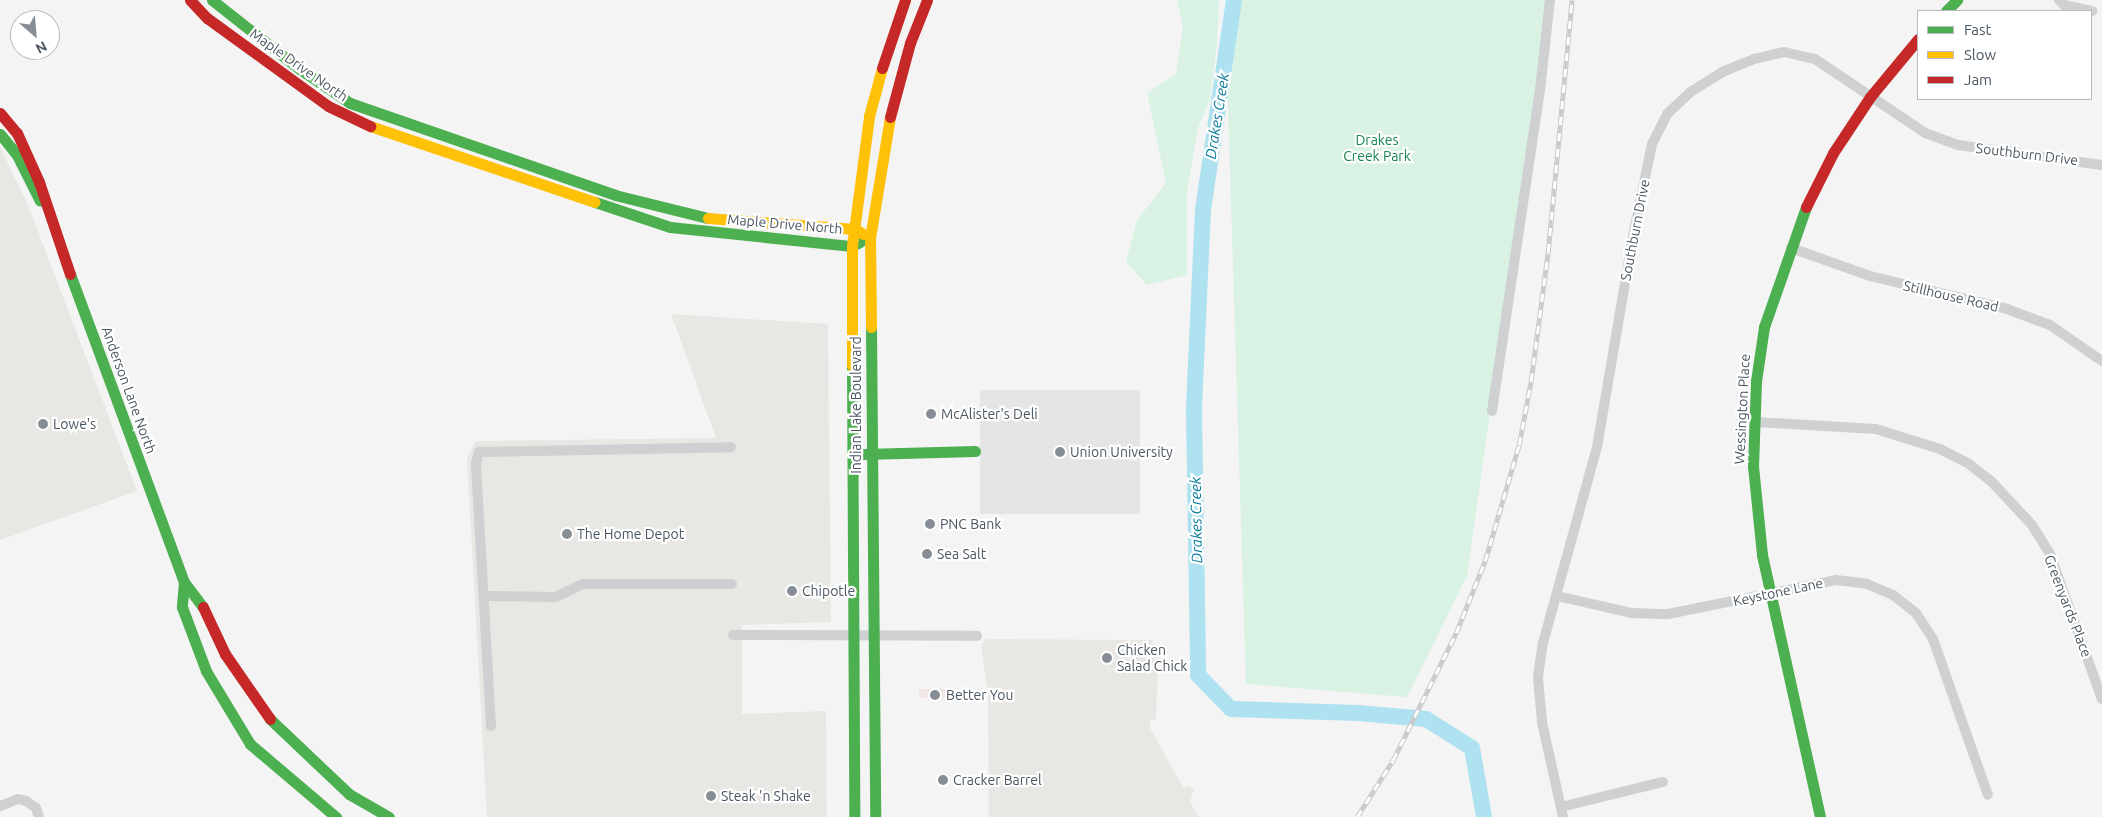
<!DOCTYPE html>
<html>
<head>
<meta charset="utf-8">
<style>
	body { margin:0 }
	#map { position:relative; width:2102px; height:817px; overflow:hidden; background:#f4f4f4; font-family:Ubuntu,sans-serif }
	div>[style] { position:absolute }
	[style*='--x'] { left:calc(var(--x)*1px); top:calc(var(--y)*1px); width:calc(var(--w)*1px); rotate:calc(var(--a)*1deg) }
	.commercial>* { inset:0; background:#e8e7e3 }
	.education>* { inset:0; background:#e6e5e6; transform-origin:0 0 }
	.medical>* { inset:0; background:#f1e7e6; transform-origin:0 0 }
	.green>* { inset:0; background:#d9f2e3 }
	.river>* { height:16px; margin:-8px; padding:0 8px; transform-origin:8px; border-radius:8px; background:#aee2f0 }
	.street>* { height:10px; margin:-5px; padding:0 5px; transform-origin:5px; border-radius:5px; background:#ced0d2 }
	.fast>* { height:11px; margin:-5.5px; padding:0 5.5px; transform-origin:5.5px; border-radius:5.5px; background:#4caf50 }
	.slow>* { height:11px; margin:-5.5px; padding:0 5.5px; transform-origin:5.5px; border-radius:5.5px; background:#ffc107 }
	.jam>* { height:11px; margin:-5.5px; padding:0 5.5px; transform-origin:5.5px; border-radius:5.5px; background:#c62828 }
	.rail>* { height:4.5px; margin-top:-2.25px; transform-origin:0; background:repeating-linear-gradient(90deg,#fff 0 8px,#c9cacc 0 16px); box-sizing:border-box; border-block:1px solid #c9cacc }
	.dots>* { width:14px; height:14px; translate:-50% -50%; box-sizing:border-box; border:2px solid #fff; border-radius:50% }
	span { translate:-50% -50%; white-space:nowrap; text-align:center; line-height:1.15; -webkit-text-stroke:4.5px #fff; paint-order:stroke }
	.street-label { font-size:14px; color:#4a5661 }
	.park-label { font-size:14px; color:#17864f }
	.poi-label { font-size:14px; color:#4a5661 }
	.left { translate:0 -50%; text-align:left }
	.water-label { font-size:15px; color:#0c7c9b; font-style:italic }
	.legend { position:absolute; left:1917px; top:10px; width:175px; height:90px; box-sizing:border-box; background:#fff; border:1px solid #b7bbc0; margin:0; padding:6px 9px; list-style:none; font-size:15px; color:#4a5661 }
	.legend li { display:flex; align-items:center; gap:10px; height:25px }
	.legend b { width:25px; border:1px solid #b7bbc0 }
	.north { position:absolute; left:10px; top:10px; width:50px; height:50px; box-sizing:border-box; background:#fff; border:1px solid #b7bbc0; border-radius:50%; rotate:153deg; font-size:14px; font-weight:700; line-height:20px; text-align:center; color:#4a5661 }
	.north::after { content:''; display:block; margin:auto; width:18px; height:22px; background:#868d94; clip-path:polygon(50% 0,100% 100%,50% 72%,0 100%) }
</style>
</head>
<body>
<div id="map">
	<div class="commercial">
		<div style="clip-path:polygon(0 147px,28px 205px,137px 491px,0 540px)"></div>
		<div style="clip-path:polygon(671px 314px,828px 324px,831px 622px,742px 625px,742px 714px,826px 711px,827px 817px,487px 817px,467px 458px,476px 441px,716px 438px)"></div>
		<div style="clip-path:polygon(987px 639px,1152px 640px,1154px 647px,1163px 657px,1158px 664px,1156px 719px,1150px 720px,1150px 728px,1184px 789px,1187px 785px,1194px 789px,1190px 801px,1198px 817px,989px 817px,988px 695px,981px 645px)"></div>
	</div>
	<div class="education">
		<div style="left:1140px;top:390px;width:124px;height:160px;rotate:90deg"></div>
	</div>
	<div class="medical">
		<div style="left:919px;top:689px;width:32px;height:9px"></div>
	</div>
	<div class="green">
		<div style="clip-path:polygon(1177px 0,1219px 0,1217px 45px,1210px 99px,1198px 128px,1187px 191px,1187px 275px,1147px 285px,1126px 262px,1137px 220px,1166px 183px,1147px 93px,1176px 74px,1183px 27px)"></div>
		<div style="clip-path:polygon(1228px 0,1548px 0,1467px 576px,1407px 697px,1246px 684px,1225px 11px)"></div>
	</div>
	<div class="river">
		<div style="--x:1234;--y:0;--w:211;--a:98.4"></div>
		<div style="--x:1203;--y:209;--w:200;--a:92.6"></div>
		<div style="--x:1194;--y:409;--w:266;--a:89.1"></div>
		<div style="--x:1198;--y:675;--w:47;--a:45.9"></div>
		<div style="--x:1231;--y:709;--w:127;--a:1.8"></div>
		<div style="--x:1358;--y:713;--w:68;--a:5"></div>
		<div style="--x:1426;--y:719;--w:54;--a:32.2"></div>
		<div style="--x:1472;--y:748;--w:70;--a:80.1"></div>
	</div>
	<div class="street">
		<div style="--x:2059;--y:0;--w:7;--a:45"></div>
		<div style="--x:2064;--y:5;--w:29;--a:12"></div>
		<div style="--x:1791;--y:248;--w:84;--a:19.5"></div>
		<div style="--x:1870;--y:276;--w:141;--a:13.5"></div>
		<div style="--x:2007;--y:309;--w:46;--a:20.4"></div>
		<div style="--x:2050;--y:325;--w:63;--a:34.7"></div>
		<div style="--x:1492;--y:411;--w:325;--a:-81.5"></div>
		<div style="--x:1540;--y:90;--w:91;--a:-83.7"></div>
		<div style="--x:1755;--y:422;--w:121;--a:3.3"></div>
		<div style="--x:1876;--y:429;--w:67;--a:17.4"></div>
		<div style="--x:1940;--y:449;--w:33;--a:27"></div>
		<div style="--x:1969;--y:464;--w:28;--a:38"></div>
		<div style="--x:1991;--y:481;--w:60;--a:47"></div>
		<div style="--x:2032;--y:525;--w:34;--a:58"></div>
		<div style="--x:2050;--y:554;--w:154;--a:70.3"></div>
		<div style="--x:484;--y:596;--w:72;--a:0.8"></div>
		<div style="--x:556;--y:597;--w:30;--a:-26"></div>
		<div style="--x:583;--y:584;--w:149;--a:0"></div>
		<div style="--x:1557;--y:596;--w:76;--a:12.9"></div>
		<div style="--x:1631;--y:613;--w:37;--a:2"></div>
		<div style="--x:1668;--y:614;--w:171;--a:-11.4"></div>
		<div style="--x:1836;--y:580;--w:31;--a:7"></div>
		<div style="--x:1867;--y:584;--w:28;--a:23"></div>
		<div style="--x:1893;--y:595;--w:29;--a:38"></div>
		<div style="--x:1916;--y:613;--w:31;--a:57"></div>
		<div style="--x:1933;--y:639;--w:165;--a:70.6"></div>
		<div style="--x:733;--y:635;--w:244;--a:0.2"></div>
		<div style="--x:491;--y:726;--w:262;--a:-93.3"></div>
		<div style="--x:476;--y:464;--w:12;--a:-76"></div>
		<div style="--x:479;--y:452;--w:252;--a:-1.1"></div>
		<div style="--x:0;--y:806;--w:19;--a:-21"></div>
		<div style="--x:18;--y:799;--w:8;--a:14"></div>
		<div style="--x:26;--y:801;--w:12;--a:35"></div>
		<div style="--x:36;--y:808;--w:9;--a:72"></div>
		<div style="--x:1561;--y:807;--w:105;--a:-13.8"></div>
		<div style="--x:1563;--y:817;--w:97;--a:-102.5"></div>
		<div style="--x:1542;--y:722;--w:45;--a:-95.1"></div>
		<div style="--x:1538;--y:677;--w:34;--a:-82"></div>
		<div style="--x:1543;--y:643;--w:203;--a:-74.6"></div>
		<div style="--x:1597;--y:447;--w:219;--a:-80.3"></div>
		<div style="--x:1634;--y:231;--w:89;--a:-78.3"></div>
		<div style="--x:1652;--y:144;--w:34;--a:-63"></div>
		<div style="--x:1667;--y:114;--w:34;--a:-43"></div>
		<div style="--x:1692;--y:91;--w:36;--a:-32"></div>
		<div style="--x:1722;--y:72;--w:35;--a:-22"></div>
		<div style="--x:1754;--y:59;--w:31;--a:-13"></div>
		<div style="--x:1784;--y:52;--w:32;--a:13"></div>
		<div style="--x:1815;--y:59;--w:133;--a:33.9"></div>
		<div style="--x:1925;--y:133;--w:35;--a:20"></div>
		<div style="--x:1958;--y:145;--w:145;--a:7.9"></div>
	</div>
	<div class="fast">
		<div style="--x:212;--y:0;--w:113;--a:38.2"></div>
		<div style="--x:301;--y:70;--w:59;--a:34"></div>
		<div style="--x:350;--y:103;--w:281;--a:19.1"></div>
		<div style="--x:615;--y:195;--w:96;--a:13.9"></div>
		<div style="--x:1946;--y:11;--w:16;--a:-45"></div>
		<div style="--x:0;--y:134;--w:27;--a:51"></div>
		<div style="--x:17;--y:155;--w:51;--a:63.4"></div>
		<div style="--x:595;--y:202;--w:79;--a:18.4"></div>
		<div style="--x:670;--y:227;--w:183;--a:6"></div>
		<div style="--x:852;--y:246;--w:9;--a:-27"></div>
		<div style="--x:1806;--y:207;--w:127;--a:109.3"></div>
		<div style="--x:1764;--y:327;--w:55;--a:98.4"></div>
		<div style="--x:1756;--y:381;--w:85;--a:92"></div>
		<div style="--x:1753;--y:466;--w:89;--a:84.2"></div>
		<div style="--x:1762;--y:555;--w:268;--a:77.5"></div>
		<div style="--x:70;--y:274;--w:328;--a:69.7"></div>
		<div style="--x:184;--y:582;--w:31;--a:53"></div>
		<div style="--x:871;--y:327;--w:490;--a:89.5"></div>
		<div style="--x:852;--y:365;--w:452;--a:89.7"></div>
		<div style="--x:864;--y:454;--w:111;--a:-1.5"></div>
		<div style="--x:184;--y:582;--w:25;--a:95"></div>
		<div style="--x:182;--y:607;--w:68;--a:69.4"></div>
		<div style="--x:206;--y:671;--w:85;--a:58.9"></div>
		<div style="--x:250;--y:744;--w:113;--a:40.3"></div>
		<div style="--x:270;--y:719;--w:109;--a:43.5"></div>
		<div style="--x:349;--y:794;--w:46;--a:29.9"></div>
	</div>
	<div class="slow">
		<div style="--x:370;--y:126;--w:237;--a:18.7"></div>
		<div style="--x:708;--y:218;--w:147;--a:4.3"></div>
		<div style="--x:855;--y:229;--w:9;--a:32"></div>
		<div style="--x:871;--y:327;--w:89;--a:-90.6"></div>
		<div style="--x:870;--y:238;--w:123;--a:-80.6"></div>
		<div style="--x:852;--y:365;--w:119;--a:-90"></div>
		<div style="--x:852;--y:246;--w:131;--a:-82.5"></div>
		<div style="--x:869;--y:116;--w:50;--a:-74.8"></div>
	</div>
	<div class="jam">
		<div style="--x:190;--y:0;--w:25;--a:47"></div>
		<div style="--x:207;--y:18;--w:150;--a:36"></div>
		<div style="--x:328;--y:106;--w:47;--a:25.5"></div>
		<div style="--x:882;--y:68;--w:72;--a:-71.3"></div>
		<div style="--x:0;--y:113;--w:26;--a:50"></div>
		<div style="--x:17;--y:133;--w:54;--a:65.8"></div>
		<div style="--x:39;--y:182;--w:97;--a:71.4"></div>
		<div style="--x:890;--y:117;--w:77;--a:-74.9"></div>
		<div style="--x:910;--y:43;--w:46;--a:-68.4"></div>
		<div style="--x:1806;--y:207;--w:60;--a:-63.4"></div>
		<div style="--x:1833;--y:153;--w:67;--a:-56.5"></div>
		<div style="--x:1870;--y:97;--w:75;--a:-50.4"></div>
		<div style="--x:203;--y:607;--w:52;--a:64.9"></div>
		<div style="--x:225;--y:654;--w:79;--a:55.3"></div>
	</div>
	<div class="rail">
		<div style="--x:1357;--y:817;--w:67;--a:-57.7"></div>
		<div style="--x:1393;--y:760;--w:142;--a:-63.6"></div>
		<div style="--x:1456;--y:633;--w:78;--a:-68.1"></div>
		<div style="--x:1485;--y:561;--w:121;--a:-73.7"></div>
		<div style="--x:1519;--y:445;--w:65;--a:-79.4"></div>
		<div style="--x:1531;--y:381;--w:130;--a:-82.5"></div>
		<div style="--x:1548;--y:252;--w:253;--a:-84.6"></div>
	</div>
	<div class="dots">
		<div style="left:931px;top:414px;background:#868d94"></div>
		<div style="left:43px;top:424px;background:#868d94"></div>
		<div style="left:1060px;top:452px;background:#868d94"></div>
		<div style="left:930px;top:524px;background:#868d94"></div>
		<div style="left:567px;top:534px;background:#868d94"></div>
		<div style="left:927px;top:554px;background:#868d94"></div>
		<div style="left:792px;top:591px;background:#868d94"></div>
		<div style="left:1107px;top:658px;background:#868d94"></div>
		<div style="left:935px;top:695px;background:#868d94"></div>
		<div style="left:943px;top:780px;background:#868d94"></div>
		<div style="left:711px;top:796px;background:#868d94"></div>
	</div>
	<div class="street-label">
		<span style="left:299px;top:65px;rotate:35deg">Maple Drive North</span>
		<span style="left:2027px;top:154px;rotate:7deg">Southburn Drive</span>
		<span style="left:785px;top:224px;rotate:5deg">Maple Drive North</span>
		<span style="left:1635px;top:230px;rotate:-79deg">Southburn Drive</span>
		<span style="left:1951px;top:296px;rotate:13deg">Stillhouse Road</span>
		<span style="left:129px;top:390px;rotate:70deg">Anderson Lane North</span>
		<span style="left:856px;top:405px;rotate:-90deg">Indian Lake Boulevard</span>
		<span style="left:1742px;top:409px;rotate:-87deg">Wessington Place</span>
		<span style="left:1778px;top:592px;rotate:-12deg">Keystone Lane</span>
		<span style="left:2068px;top:606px;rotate:69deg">Greenyards Place</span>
	</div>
	<div class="park-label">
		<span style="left:1377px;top:148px">Drakes<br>Creek Park</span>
	</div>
	<div class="poi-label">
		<span class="left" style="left:941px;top:414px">McAlister's Deli</span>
		<span class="left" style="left:53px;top:424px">Lowe's</span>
		<span class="left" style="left:1070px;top:452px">Union University</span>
		<span class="left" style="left:940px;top:524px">PNC Bank</span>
		<span class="left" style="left:577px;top:534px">The Home Depot</span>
		<span class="left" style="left:937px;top:554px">Sea Salt</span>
		<span class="left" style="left:802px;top:591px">Chipotle</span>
		<span class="left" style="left:1117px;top:658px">Chicken<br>Salad Chick</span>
		<span class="left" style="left:946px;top:695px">Better You</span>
		<span class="left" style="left:953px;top:780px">Cracker Barrel</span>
		<span class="left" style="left:721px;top:796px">Steak 'n Shake</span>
	</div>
	<div class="water-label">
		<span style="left:1217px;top:116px;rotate:-81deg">Drakes Creek</span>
		<span style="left:1196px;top:520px;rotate:-91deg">Drakes Creek</span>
	</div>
	<ul class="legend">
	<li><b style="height:6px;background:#4caf50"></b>Fast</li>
	<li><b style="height:6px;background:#ffc107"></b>Slow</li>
	<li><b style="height:6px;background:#c62828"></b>Jam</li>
	</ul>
	<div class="north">N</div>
</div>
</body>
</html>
